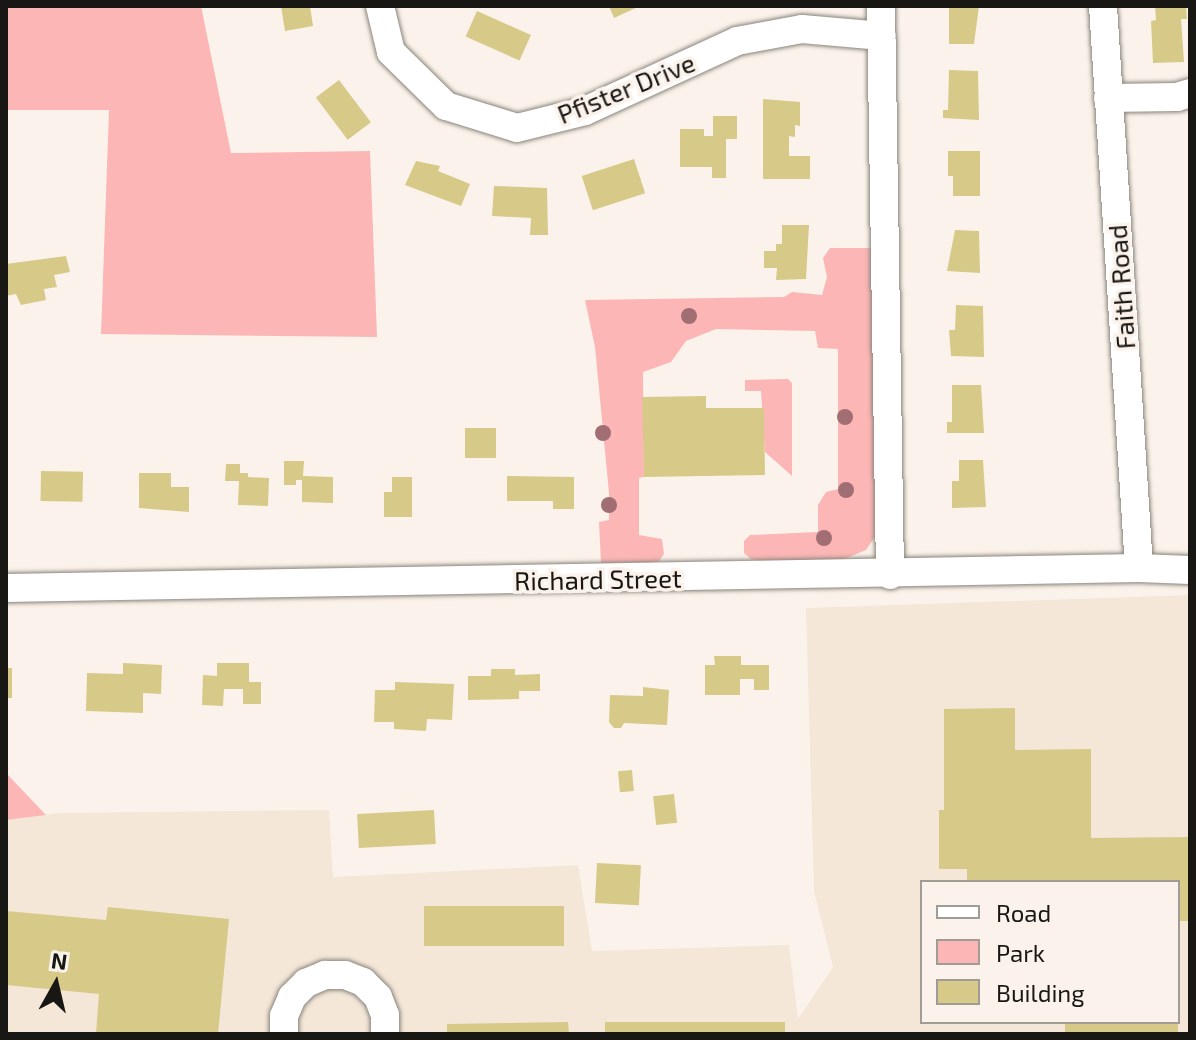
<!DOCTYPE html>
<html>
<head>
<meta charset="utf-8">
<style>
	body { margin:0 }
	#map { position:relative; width:1196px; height:1040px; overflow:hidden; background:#fbf3eb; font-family:"Exo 2",sans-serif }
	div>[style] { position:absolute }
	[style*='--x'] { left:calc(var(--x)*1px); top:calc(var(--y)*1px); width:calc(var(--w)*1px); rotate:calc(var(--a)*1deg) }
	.built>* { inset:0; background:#f4e7d8 }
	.green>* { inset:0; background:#fcb6b5 }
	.building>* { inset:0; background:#d7c988; transform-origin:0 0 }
	.roads { filter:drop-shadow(0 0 2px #8a847c) drop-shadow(0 0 2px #8a847c) }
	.minor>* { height:28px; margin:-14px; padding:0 14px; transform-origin:14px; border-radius:14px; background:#fff }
	.trees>* { width:16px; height:16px; margin:-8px; border-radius:50%; background:#a16e74 }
	span { translate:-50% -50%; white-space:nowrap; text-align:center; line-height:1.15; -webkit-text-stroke:7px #fbf3eb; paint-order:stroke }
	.street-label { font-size:26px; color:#191714 }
	.frame { position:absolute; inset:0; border:8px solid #191714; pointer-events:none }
	.legend { position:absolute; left:920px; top:880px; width:260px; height:144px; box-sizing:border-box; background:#fbf3eb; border:2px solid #a19b95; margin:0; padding:10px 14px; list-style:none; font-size:24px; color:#191714 }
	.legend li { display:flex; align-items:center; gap:16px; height:40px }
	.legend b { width:40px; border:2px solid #a19b95 }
	.north { position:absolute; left:16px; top:944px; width:80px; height:80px; -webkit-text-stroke:6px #fbf3eb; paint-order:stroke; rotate:8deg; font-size:22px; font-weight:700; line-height:32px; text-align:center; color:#191714 }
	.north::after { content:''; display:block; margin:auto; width:28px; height:36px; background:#191714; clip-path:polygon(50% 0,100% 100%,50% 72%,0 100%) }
</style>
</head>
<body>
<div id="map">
	<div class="built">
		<div style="clip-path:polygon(evenodd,1190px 595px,1190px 1034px,6px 1034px,6px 820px,59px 813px,329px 810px,333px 877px,578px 865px,592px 951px,789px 945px,798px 1019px,833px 967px,814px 892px,806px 608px,1190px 595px,922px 882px,1178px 882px,1178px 1022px,922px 1022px,922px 882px)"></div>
	</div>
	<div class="green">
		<div style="clip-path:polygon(6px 6px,201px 6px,231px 153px,370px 151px,377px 337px,101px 334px,109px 110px,6px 110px)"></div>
		<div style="clip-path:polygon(830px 248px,873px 248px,876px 535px,866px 550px,842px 560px,764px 562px,751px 559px,744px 553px,744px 541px,750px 535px,818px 532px,818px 505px,826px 492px,838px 489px,838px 349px,818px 348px,815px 331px,716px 329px,686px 341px,671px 362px,643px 372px,644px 477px,639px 478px,639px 535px,662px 539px,664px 554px,659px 561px,651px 562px,601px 563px,599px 522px,609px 520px,609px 493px,595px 347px,585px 300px,784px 297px,792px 292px,822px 295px,827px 277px,823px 258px)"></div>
		<div style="clip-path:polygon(788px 379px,792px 383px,792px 476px,765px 452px,761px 391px,745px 391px,745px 380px)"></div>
		<div style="clip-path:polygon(6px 773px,46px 815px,6px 820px)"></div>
	</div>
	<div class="building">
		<div style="clip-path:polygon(281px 6px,310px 6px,313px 26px,285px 31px)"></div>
		<div style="clip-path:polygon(609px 6px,640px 6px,614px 18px)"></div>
		<div style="clip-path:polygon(949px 6px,979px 6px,974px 44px,949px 44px)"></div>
		<div style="clip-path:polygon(1155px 6px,1186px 6px,1187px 19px,1181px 19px,1184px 62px,1153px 63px,1151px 21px,1156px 20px)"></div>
		<div style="left:477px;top:11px;width:59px;height:28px;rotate:24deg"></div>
		<div style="clip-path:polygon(949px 70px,978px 71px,979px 120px,943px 118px,943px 110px,948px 110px)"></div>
		<div style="left:339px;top:80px;width:53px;height:29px;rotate:53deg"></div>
		<div style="clip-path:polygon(763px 99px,800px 102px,800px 126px,795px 125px,795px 137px,789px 136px,789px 156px,810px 156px,810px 179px,763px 179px)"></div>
		<div style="clip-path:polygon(713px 116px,737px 116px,737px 139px,726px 139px,726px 178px,712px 178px,712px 167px,680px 167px,680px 129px,704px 129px,704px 136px,713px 136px)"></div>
		<div style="clip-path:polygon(948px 151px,980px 151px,980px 196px,953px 196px,953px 176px,948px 176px)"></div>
		<div style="left:634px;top:159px;width:36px;height:55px;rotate:72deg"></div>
		<div style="clip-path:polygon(416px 161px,440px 166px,438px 171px,470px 184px,461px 206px,405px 185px)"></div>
		<div style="clip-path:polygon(494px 186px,547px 188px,548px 235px,530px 235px,531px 218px,492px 216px)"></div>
		<div style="clip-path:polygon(782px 225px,809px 225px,806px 279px,776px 280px,777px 268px,764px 268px,764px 251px,776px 251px,776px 244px,782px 244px)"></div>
		<div style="clip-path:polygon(955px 230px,979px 231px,980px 273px,947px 271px)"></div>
		<div style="clip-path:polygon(66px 256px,70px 272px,54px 275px,57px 287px,44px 289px,46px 300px,21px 305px,16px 294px,6px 296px,6px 264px)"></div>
		<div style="clip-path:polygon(956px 305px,983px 306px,984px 357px,951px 356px,949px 330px,955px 330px)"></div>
		<div style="clip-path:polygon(952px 385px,981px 385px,984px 433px,947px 433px,947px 422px,952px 422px)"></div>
		<div style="clip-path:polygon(706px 396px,706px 408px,764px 408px,765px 475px,644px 477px,642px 397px)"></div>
		<div style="left:496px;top:428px;width:30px;height:31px;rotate:90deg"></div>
		<div style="clip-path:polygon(959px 460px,983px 460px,986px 507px,952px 508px,952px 481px,959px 481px)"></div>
		<div style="clip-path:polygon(284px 461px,304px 461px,303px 476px,333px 477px,333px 503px,302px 502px,302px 480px,296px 480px,296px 485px,284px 485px)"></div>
		<div style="clip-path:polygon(226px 464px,240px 464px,240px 473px,248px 473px,248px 477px,269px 478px,268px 506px,238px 505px,239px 481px,225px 481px)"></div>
		<div style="left:41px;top:471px;width:42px;height:30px;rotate:1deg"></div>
		<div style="clip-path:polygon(139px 473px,171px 473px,171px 487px,189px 487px,189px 512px,139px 508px)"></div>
		<div style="clip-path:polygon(507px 476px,574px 477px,574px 509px,553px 509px,553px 501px,507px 501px)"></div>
		<div style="clip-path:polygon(392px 477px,412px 477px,412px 517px,384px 517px,384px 492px,392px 492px)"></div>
		<div style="clip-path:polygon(714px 656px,741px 656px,741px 665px,769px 665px,769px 690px,754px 690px,754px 679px,740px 679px,740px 695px,705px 695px,705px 665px,715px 665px)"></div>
		<div style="clip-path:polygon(123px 663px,162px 665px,161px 694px,143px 693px,143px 713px,86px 711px,87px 673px,123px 674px)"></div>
		<div style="clip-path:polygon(217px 663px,249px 663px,249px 682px,261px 682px,261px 704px,243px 704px,243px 689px,224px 689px,223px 706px,202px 705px,203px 675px,217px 676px)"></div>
		<div style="left:6px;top:668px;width:6px;height:30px"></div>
		<div style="clip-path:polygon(491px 669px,515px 669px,515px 675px,540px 674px,540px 691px,519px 691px,519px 699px,468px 700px,468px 676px,491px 676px)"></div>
		<div style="clip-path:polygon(395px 682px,454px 684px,452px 720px,427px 719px,426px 731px,394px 729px,394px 722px,374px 722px,375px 690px,395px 690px)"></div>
		<div style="clip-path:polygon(643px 687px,669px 690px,667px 725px,624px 723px,621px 728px,614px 728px,609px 722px,610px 695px,643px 696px)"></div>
		<div style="clip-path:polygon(1015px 708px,1015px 750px,1091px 749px,1091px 838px,1190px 837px,1190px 921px,1178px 921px,1178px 882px,967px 882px,967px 869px,939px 869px,939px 810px,944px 810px,944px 709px)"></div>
		<div style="left:632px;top:770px;width:21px;height:14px;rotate:85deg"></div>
		<div style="left:674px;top:794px;width:29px;height:21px;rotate:84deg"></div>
		<div style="left:434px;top:810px;width:34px;height:77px;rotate:87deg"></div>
		<div style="left:597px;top:863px;width:44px;height:40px;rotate:3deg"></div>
		<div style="left:424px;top:906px;width:140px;height:40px"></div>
		<div style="clip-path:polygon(108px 907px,229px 919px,218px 1034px,96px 1034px,99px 994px,6px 985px,6px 911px,106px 920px)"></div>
		<div style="clip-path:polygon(568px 1022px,569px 1034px,447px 1034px,447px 1024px)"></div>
		<div style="left:605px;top:1022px;width:180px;height:12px"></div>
		<div style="left:1065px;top:1022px;width:113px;height:12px"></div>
	</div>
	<div class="roads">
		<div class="minor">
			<div style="--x:380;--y:6;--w:47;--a:76.6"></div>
			<div style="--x:391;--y:52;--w:77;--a:44.5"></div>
			<div style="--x:446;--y:106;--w:74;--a:17.2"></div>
			<div style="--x:517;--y:128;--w:70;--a:-14"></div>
			<div style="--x:585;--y:111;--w:167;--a:-24.7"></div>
			<div style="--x:737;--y:41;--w:66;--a:-10.5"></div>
			<div style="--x:802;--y:29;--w:80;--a:5"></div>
			<div style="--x:881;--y:6;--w:569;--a:89.09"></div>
			<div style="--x:1103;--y:6;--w:563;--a:86.33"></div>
			<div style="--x:1108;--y:98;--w:69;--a:-0.8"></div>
			<div style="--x:1177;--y:97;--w:14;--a:-17"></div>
			<div style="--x:6;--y:588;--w:1133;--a:-1.01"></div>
			<div style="--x:1139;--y:568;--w:51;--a:2.2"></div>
			<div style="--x:284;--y:1034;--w:18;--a:-90"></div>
			<div style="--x:284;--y:1016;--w:21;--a:-67"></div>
			<div style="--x:292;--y:997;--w:20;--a:-45"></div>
			<div style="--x:306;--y:983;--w:21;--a:-23"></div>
			<div style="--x:325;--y:975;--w:20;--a:0"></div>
			<div style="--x:345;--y:975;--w:19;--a:21"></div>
			<div style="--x:363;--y:982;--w:21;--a:45"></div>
			<div style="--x:378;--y:997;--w:19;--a:69"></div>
			<div style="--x:385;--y:1015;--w:19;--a:90"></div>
		</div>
	</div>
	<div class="trees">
		<div style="left:689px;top:316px"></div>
		<div style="left:845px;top:417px"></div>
		<div style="left:603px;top:433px"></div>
		<div style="left:846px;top:490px"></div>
		<div style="left:609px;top:505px"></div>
		<div style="left:824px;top:538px"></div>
	</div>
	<div class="street-label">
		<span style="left:626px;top:88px;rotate:-22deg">Pfister Drive</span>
		<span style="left:1121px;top:287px;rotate:-94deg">Faith Road</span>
		<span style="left:598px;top:579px;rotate:-1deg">Richard Street</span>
	</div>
	<div class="frame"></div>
	<ul class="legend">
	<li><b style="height:10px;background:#fff"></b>Road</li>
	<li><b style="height:22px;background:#fcb6b5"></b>Park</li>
	<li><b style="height:22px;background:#d7c988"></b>Building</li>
	</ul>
	<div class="north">N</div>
</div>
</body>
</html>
